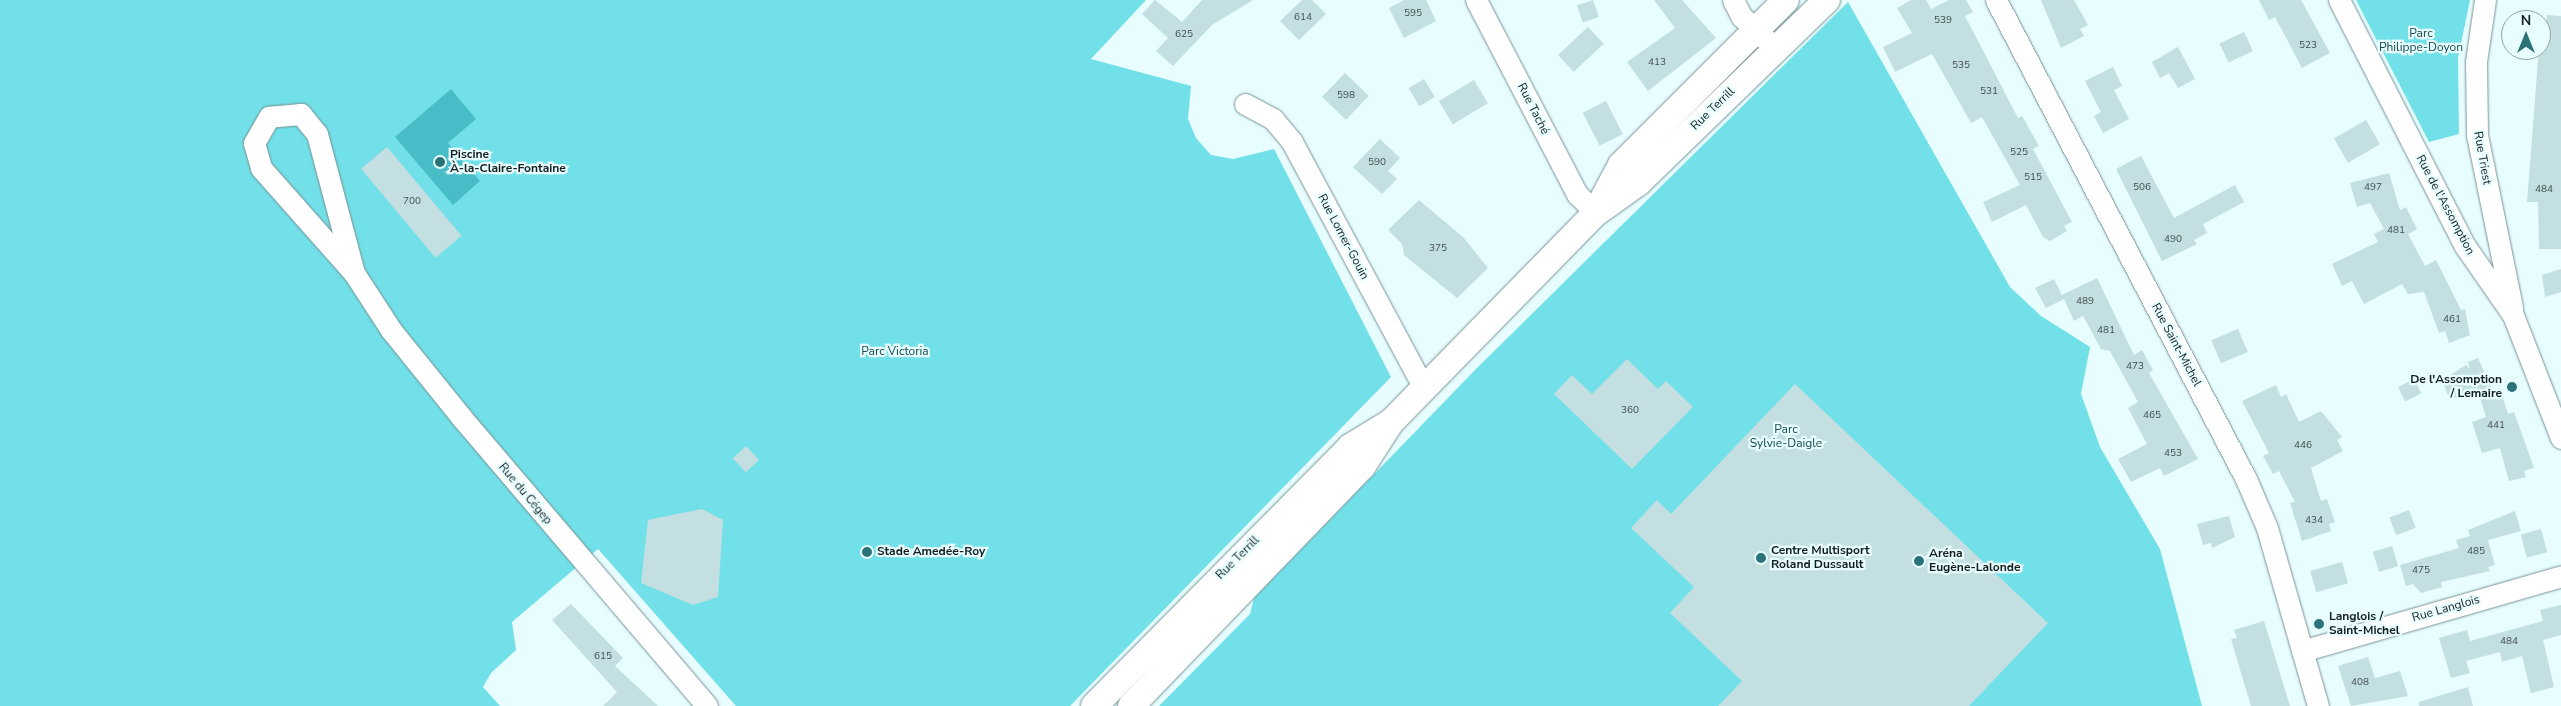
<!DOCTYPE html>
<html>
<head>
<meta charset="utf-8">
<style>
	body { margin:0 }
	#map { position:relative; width:2561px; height:706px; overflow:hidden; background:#e7fdff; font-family:"Nunito Sans",sans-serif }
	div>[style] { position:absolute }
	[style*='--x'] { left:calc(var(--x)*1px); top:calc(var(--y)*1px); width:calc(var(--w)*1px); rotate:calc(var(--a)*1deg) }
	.green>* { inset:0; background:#72e0e9 }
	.water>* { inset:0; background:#49bdc7 }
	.building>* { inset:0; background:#c4dfe1; transform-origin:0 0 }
	.roads { filter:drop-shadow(0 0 1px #799294) drop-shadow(0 0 1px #799294) }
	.minor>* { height:21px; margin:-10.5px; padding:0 10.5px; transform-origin:10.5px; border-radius:10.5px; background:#fff }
	.tertiary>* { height:26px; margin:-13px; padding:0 13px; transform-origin:13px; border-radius:13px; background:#fff }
	.dots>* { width:14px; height:14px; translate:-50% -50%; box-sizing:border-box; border:2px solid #e7fdff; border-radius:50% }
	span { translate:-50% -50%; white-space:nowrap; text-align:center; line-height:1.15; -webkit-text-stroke:4.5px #e7fdff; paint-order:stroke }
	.number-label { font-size:10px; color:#404e50 }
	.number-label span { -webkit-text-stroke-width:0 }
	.park-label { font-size:12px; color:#15484d }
	.street-label { font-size:12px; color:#141e1f }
	.poi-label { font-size:12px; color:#141e1f; font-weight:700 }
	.left { translate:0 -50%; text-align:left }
	.right { translate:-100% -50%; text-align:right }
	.north { position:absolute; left:2501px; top:10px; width:50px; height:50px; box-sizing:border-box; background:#e7fdff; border:1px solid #93a4a5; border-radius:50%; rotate:0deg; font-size:14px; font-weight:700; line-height:20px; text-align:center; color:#141e1f }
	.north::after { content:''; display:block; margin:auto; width:18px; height:22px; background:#297379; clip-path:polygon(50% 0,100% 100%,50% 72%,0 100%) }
</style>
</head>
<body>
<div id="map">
	<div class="green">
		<div style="clip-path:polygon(0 0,1146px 0,1091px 59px,1191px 86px,1188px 119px,1196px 138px,1211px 155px,1233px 159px,1274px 149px,1391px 377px,1070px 706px,736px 706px,598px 549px,512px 622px,516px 650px,491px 673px,483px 687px,500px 706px,0 706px)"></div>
		<div style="clip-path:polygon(2356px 0,2470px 0,2458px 58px,2459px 134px,2429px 142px)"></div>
		<div style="clip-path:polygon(1848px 2px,2010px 287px,2041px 316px,2090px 347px,2081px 394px,2100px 447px,2160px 549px,2202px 706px,1159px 706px,1250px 614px,1254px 598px,1477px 368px)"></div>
	</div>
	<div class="water">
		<div style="clip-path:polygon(451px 89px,476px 119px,448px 143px,480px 181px,453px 205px,395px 137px)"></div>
	</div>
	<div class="building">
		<div style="clip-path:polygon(1155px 0,1182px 22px,1202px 0,1253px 0,1212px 25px,1173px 66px,1156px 51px,1168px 38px,1142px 14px)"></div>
		<div style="clip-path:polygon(1302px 0,1312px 0,1326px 14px,1299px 40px,1280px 21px)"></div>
		<div style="clip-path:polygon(1404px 0,1426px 0,1436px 21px,1404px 38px,1389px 8px)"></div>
		<div style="left:1593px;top:0;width:18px;height:17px;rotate:71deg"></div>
		<div style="clip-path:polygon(1654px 0,1682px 0,1716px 38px,1648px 91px,1627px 62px,1675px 28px)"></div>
		<div style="clip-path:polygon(1911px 0,1926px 0,1931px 9px,1949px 0,1966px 0,1973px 12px,1965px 16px,2018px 118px,2022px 116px,2039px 146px,2033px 149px,2072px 222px,2064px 226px,2067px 231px,2050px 241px,2043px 237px,2026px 205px,1992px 222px,1983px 202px,2020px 185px,1982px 117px,1971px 123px,1932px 54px,1895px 72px,1883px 47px,1912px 33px,1897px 8px)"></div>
		<div style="clip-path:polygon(2041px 0,2074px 0,2088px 25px,2080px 29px,2084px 36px,2061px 48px)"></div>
		<div style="clip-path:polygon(2259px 0,2301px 0,2330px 53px,2302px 68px,2275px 17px,2269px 20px)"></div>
		<div style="clip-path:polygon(2547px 15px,2561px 16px,2561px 249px,2539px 249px,2538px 202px,2527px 202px,2541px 22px,2546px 22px)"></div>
		<div style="left:1588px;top:27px;width:23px;height:41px;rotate:47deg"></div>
		<div style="left:2244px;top:32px;width:21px;height:27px;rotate:65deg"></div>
		<div style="clip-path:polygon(2178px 47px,2195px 79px,2178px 88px,2169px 73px,2160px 78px,2152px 62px)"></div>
		<div style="clip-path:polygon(2113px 67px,2122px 86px,2114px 90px,2129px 119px,2103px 133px,2094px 116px,2101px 112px,2085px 81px)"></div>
		<div style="left:1345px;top:73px;width:33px;height:33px;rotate:44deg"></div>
		<div style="left:1424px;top:79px;width:21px;height:18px;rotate:59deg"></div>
		<div style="left:1474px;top:80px;width:27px;height:41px;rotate:59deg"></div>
		<div style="left:1606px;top:101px;width:37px;height:26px;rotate:63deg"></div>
		<div style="left:2366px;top:120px;width:28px;height:37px;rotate:60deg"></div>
		<div style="clip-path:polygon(1380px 139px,1400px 158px,1388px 171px,1397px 179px,1382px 194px,1353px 167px)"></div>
		<div style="left:387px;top:147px;width:116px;height:34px;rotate:50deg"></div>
		<div style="clip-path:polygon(2141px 156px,2174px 218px,2235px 185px,2244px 202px,2203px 224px,2207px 233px,2194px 240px,2197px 244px,2162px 261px,2116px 169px)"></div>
		<div style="clip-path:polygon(2389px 173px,2400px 210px,2406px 207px,2417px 229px,2408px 234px,2425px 266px,2436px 260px,2461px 310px,2465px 309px,2470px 335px,2449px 343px,2445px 331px,2439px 333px,2424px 292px,2408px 294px,2402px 284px,2364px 304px,2352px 281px,2342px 286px,2332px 264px,2378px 242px,2374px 234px,2384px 229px,2370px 203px,2357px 207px,2350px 183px)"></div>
		<div style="clip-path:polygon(1419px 200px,1463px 237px,1488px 268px,1457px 298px,1404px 255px,1402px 244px,1388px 230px)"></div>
		<div style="clip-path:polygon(2561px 269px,2561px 292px,2545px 297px,2542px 275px)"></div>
		<div style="clip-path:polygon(2097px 278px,2134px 355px,2142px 350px,2153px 370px,2149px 373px,2198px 459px,2164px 476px,2160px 468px,2131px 482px,2118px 459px,2147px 444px,2128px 408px,2138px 402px,2110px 351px,2101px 349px,2083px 316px,2074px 321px,2064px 299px,2046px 308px,2035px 288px,2054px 279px,2062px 295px)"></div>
		<div style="left:2238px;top:329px;width:25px;height:29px;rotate:67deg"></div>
		<div style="clip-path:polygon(2478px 358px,2497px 400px,2503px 398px,2508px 414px,2514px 412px,2534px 468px,2524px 471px,2526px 477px,2509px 481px,2500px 448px,2482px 453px,2472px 422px,2486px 417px,2477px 388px,2450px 400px,2442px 380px,2466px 365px,2470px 369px,2468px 362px)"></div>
		<div style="clip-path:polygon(1627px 359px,1658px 389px,1666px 381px,1693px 407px,1632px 469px,1554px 394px,1572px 375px,1592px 394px)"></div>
		<div style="left:2414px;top:379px;width:16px;height:18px;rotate:63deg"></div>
		<div style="clip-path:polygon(1795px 384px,2048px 623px,1969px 706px,1718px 706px,1742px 681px,1670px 613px,1694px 587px,1631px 528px,1657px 500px,1671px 514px)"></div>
		<div style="clip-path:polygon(2276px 385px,2281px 397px,2286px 394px,2299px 422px,2321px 411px,2342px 437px,2337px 440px,2343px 451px,2311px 468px,2321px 501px,2327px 499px,2335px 522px,2329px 524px,2331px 531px,2302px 541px,2290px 503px,2295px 502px,2279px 471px,2273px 474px,2263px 456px,2269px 453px,2242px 401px)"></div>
		<div style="left:746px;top:446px;width:19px;height:18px;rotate:47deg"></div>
		<div style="clip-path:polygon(702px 509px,723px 520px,718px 597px,693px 605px,641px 583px,648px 520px)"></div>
		<div style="left:2409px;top:510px;width:19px;height:21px;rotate:69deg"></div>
		<div style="clip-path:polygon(2515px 511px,2521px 531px,2488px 540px,2495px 565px,2488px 567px,2490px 571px,2441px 582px,2442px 587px,2421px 593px,2413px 584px,2406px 586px,2400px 565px,2459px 548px,2456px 540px,2470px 536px,2468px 530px)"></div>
		<div style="clip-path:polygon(2229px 516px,2235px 537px,2212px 548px,2211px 543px,2203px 545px,2197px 524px)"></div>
		<div style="left:2541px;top:529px;width:24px;height:21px;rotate:75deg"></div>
		<div style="left:2392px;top:546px;width:21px;height:20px;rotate:73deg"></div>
		<div style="left:2342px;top:562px;width:22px;height:33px;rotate:74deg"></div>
		<div style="clip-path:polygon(571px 604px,623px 658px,615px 666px,658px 706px,603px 706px,617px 692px,552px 620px)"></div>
		<div style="clip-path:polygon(2561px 605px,2561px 635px,2543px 640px,2554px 687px,2531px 693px,2522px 656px,2502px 662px,2500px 652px,2466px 661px,2470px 673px,2451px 678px,2439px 638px,2467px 630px,2470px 641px,2543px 621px,2540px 610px)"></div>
		<div style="clip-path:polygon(2264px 621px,2290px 706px,2251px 706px,2245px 686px,2231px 639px,2237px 638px,2234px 630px)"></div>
		<div style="clip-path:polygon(2368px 657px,2375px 678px,2400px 671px,2408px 696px,2351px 706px,2338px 666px)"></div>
		<div style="clip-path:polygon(2468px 687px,2473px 706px,2419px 706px,2419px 702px)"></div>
	</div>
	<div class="roads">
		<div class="minor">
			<div style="--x:1476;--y:0;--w:219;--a:62.5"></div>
			<div style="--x:1577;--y:194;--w:27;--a:45"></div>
			<div style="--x:1733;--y:0;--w:18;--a:63"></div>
			<div style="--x:1741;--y:16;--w:47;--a:43.3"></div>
			<div style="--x:1996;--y:0;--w:540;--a:62.44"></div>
			<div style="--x:2246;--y:479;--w:53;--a:66.8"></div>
			<div style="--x:2267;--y:528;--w:185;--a:74"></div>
			<div style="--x:2339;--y:0;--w:276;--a:62.9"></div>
			<div style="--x:2465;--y:246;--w:84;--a:55.2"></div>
			<div style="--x:2513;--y:315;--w:132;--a:68.7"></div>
			<div style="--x:2485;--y:0;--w:63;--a:98.3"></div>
			<div style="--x:2476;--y:62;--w:73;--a:89.2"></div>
			<div style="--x:2477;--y:135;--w:176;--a:78.5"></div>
			<div style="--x:1245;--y:104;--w:32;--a:28"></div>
			<div style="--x:1273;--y:119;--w:30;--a:50"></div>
			<div style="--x:1292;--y:142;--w:279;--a:61.8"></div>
			<div style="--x:354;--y:273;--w:144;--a:-104.9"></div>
			<div style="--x:317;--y:134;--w:26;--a:-129"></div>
			<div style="--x:301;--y:114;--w:32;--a:175"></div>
			<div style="--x:269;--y:117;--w:30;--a:120"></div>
			<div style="--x:254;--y:143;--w:26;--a:74"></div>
			<div style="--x:261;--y:168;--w:140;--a:48.5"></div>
			<div style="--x:354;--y:273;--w:68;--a:57"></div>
			<div style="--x:391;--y:330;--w:113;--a:51.1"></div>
			<div style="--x:462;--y:418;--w:378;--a:49.6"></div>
			<div style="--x:2302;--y:651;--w:270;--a:-16.1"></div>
		</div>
		<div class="tertiary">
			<div style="--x:1598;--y:208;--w:49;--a:-61.9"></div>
			<div style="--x:1621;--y:165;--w:233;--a:-45"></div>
			<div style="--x:1094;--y:706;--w:364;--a:-45.3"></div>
			<div style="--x:1350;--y:447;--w:42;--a:-31.4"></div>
			<div style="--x:1131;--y:706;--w:332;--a:-46"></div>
			<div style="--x:1362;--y:467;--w:54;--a:-57.2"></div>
			<div style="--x:1391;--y:422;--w:293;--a:-45.6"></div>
			<div style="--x:1596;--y:213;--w:52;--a:-35.5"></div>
			<div style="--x:1638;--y:183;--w:263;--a:-44.1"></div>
		</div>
	</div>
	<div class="dots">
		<div style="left:440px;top:162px;background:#297379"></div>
		<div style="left:2512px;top:387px;background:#297379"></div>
		<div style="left:867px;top:552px;background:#297379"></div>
		<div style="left:1761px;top:558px;background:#297379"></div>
		<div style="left:1919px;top:561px;background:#297379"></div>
		<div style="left:2319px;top:624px;background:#297379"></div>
	</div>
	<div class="number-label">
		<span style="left:1413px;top:14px">595</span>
		<span style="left:1303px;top:18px">614</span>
		<span style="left:1943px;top:21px">539</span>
		<span style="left:1184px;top:35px">625</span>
		<span style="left:2308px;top:46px">523</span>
		<span style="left:1657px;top:63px">413</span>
		<span style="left:1961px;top:66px">535</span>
		<span style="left:1989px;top:92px">531</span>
		<span style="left:1346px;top:96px">598</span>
		<span style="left:2019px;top:153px">525</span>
		<span style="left:1377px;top:163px">590</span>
		<span style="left:2033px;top:178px">515</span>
		<span style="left:2142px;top:188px">506</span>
		<span style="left:2373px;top:188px">497</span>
		<span style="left:2544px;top:190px">484</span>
		<span style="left:412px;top:202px">700</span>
		<span style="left:2396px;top:231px">481</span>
		<span style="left:2173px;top:240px">490</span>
		<span style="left:1438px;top:249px">375</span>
		<span style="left:2085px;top:302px">489</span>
		<span style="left:2452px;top:320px">461</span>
		<span style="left:2106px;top:331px">481</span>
		<span style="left:2135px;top:367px">473</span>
		<span style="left:1630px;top:411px">360</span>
		<span style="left:2152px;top:416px">465</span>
		<span style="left:2496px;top:426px">441</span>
		<span style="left:2303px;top:446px">446</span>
		<span style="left:2173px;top:454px">453</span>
		<span style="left:2314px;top:521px">434</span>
		<span style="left:2476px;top:552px">485</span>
		<span style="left:2421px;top:571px">475</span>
		<span style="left:2509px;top:642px">484</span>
		<span style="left:603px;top:657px">615</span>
		<span style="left:2360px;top:683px">408</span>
	</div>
	<div class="park-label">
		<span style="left:2421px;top:41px">Parc<br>Philippe-Doyon</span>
		<span style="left:895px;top:352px">Parc Victoria</span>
		<span style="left:1786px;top:437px">Parc<br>Sylvie-Daigle</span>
	</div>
	<div class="street-label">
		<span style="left:1533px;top:109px;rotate:63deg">Rue Taché</span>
		<span style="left:1713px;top:109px;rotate:-44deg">Rue Terrill</span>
		<span style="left:2482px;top:158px;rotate:80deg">Rue Triest</span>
		<span style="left:2445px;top:205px;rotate:62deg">Rue de l'Assomption</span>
		<span style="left:1343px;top:237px;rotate:62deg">Rue Lomer-Gouin</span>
		<span style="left:2176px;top:345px;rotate:62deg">Rue Saint-Michel</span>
		<span style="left:525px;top:494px;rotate:50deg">Rue du Cégep</span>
		<span style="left:1238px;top:558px;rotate:-45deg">Rue Terrill</span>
		<span style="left:2446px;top:609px;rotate:-16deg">Rue Langlois</span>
	</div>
	<div class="poi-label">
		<span class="left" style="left:450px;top:162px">Piscine<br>À-la-Claire-Fontaine</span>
		<span class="right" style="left:2502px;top:387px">De l'Assomption<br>/ Lemaire</span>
		<span class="left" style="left:1771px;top:558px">Centre Multisport<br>Roland Dussault</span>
		<span class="left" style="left:877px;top:552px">Stade Amedée-Roy</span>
		<span class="left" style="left:1929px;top:561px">Aréna<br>Eugène-Lalonde</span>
		<span class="left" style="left:2329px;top:624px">Langlois /<br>Saint-Michel</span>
	</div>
	<div class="north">N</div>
</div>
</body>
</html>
